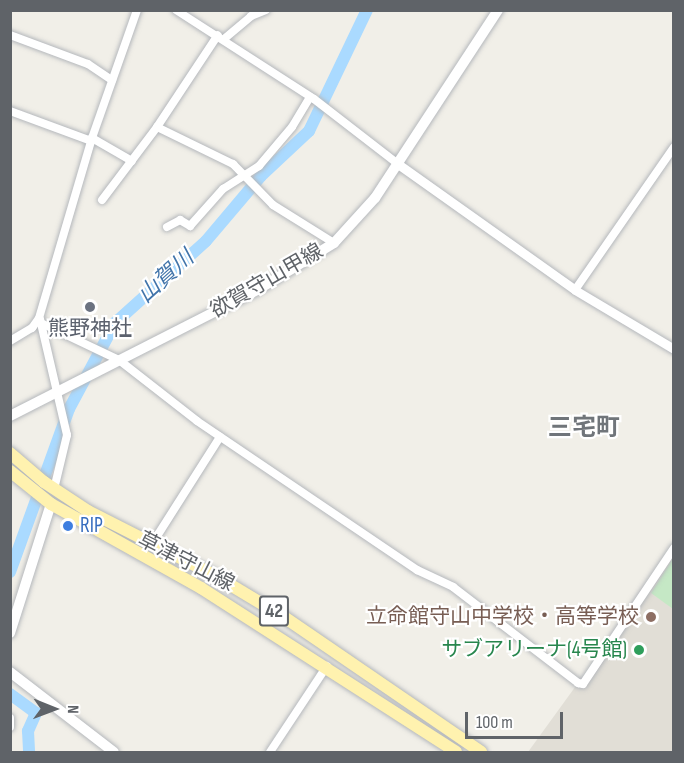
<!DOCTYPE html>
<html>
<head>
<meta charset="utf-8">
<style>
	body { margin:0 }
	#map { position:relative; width:684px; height:763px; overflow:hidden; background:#f1efe8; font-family:"Sofia Sans Condensed","Noto Sans JP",sans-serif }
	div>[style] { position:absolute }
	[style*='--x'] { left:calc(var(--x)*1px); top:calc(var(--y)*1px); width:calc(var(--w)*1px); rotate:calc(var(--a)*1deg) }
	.education>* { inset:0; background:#e1ded6 }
	.green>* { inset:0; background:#c5e8c5 }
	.river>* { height:12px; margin:-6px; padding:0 6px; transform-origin:6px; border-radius:6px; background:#aadaff }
	.roads { filter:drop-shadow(0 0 2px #b5b8bc) drop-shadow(0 0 2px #b5b8bc) }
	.minor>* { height:8px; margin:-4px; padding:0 4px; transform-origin:4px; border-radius:4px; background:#fff }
	.tertiary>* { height:9px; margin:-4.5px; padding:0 4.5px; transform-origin:4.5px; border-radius:4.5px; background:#fff }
	.secondary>* { height:10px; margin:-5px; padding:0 5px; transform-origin:5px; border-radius:5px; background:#fff }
	.primary>* { height:12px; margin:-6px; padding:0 6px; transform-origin:6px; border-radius:6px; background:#fff2af }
	.dots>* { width:16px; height:16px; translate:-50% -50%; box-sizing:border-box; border:3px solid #fff; border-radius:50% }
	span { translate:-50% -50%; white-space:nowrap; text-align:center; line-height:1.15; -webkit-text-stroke:4.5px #fff; paint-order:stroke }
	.shield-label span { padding:2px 4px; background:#fff; border:2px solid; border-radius:4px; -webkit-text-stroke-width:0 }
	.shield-label { font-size:20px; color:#5f6368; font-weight:700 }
	.street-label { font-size:21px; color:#5f6368 }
	.worship-label { font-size:21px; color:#5b616d }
	.shop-label { font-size:21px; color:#366cbe }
	.left { translate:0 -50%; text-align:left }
	.education-label { font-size:21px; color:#785e54 }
	.right { translate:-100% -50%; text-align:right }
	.leisure-label { font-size:21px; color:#27864d }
	.water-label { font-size:22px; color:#4174aa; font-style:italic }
	.quarter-label { font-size:24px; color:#70757a; font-weight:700 }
	.frame { position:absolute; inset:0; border:12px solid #5f6368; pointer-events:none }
	.north { position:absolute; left:24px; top:679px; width:60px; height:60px; -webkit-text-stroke:4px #fff; paint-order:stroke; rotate:91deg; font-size:16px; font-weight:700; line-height:24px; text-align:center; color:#5f6368 }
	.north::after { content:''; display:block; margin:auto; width:21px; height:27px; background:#5f6368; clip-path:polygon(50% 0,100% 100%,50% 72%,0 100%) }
	.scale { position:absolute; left:465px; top:712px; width:98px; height:27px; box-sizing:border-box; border:3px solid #5f6368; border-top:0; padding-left:8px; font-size:18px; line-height:21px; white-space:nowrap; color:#5f6368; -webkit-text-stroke:4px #fff; paint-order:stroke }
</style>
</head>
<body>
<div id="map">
	<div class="education">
		<div style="clip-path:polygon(673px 550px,673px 752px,528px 752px,578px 683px,583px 686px)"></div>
	</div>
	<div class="green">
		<div style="clip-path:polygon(673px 558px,673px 609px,651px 593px)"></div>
	</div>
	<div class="river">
		<div style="--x:10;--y:572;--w:173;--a:-70.1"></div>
		<div style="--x:69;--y:409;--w:98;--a:-61.9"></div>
		<div style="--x:115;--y:323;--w:122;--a:-42"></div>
		<div style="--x:206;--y:241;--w:85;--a:-49.8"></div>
		<div style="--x:261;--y:176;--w:66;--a:-43.2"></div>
		<div style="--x:309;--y:131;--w:134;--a:-64.4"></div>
		<div style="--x:10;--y:694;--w:32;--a:36"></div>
		<div style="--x:36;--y:713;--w:20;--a:114"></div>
		<div style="--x:28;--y:731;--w:21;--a:87"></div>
	</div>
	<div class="roads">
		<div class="minor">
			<div style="--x:176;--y:10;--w:164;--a:32.8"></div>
			<div style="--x:314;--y:99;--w:106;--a:37.7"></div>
			<div style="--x:10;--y:35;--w:83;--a:20.4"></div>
			<div style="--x:88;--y:64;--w:29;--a:34"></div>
			<div style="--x:224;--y:39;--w:35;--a:-40"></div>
			<div style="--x:251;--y:16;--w:16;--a:-22"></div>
			<div style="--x:10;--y:111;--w:86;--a:20.3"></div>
			<div style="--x:157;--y:127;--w:85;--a:26"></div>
			<div style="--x:233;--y:164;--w:57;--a:45.7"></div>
			<div style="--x:273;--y:205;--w:72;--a:31.9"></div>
			<div style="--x:92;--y:138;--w:46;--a:29.9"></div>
			<div style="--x:102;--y:200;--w:91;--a:-53"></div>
			<div style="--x:157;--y:127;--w:110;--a:-56.5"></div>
			<div style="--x:167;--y:227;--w:15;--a:-28"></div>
			<div style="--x:180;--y:220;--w:12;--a:31"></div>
			<div style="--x:190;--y:226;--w:50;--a:-48.3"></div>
			<div style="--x:223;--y:189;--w:43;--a:-32.6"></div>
			<div style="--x:259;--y:166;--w:51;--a:-49.8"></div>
			<div style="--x:292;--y:127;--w:35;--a:-59"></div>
			<div style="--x:575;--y:290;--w:174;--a:-55.3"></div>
			<div style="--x:40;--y:319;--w:119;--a:76.9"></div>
			<div style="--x:67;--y:435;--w:56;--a:103.5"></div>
			<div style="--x:41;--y:323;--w:86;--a:25.4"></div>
			<div style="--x:119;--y:360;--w:99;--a:38"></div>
			<div style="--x:197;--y:421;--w:266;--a:34.1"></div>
			<div style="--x:417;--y:570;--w:40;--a:25"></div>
			<div style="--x:453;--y:587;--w:158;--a:37.5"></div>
			<div style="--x:578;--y:683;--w:5;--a:11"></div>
			<div style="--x:583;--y:684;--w:164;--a:-56.2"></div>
			<div style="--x:10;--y:341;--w:26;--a:-31"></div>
			<div style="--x:32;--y:328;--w:12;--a:-55"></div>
			<div style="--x:39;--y:318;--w:188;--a:-73.6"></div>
			<div style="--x:92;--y:138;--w:136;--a:-70.6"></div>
			<div style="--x:152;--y:544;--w:127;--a:-57.6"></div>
			<div style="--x:10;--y:718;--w:9;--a:90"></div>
			<div style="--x:270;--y:752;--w:103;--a:-56.5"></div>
		</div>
		<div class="tertiary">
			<div style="--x:398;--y:164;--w:217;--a:35.4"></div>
			<div style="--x:575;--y:290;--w:115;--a:30.8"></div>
		</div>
		<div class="secondary">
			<div style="--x:10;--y:416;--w:280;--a:-27"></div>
			<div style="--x:259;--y:289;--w:88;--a:-31.5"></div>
			<div style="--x:334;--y:243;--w:61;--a:-47.7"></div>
			<div style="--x:375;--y:198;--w:225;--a:-56.8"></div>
			<div style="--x:10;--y:633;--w:135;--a:-72.4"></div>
			<div style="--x:10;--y:672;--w:131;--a:37.6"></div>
		</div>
		<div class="primary">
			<div style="--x:10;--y:453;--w:45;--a:40.5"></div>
			<div style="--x:44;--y:482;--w:53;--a:33.4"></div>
			<div style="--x:88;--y:511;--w:141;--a:26.9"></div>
			<div style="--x:214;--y:575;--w:82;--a:31"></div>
			<div style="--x:284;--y:617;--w:239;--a:34.4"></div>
			<div style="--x:10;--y:471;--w:53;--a:38.8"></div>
			<div style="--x:51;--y:504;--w:172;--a:29.2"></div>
			<div style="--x:201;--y:588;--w:303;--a:32.7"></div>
		</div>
	</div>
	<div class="dots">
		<div style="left:90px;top:307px;background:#6b7280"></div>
		<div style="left:68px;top:526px;background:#3f7fe0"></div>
		<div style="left:651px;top:617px;background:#8d6e63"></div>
		<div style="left:639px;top:650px;background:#2e9e5b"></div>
	</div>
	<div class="shield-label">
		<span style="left:274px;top:611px">42</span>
	</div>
	<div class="street-label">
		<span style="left:267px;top:281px;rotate:-30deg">欲賀守山甲線</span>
		<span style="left:186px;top:562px;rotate:27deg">草津守山線</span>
	</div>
	<div class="worship-label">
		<span style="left:90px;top:329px">熊野神社</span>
	</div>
	<div class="shop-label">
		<span class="left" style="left:80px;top:526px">RIP</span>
	</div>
	<div class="education-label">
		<span class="right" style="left:639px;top:617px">立命館守山中学校・高等学校</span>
	</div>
	<div class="leisure-label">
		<span class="right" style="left:627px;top:650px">サブアリーナ(4号館)</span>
	</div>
	<div class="water-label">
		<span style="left:166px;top:277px;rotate:-42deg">山賀川</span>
	</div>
	<div class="quarter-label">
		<span style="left:584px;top:428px">三宅町</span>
	</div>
	<div class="frame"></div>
	<div class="north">N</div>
	<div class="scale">100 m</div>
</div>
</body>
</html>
